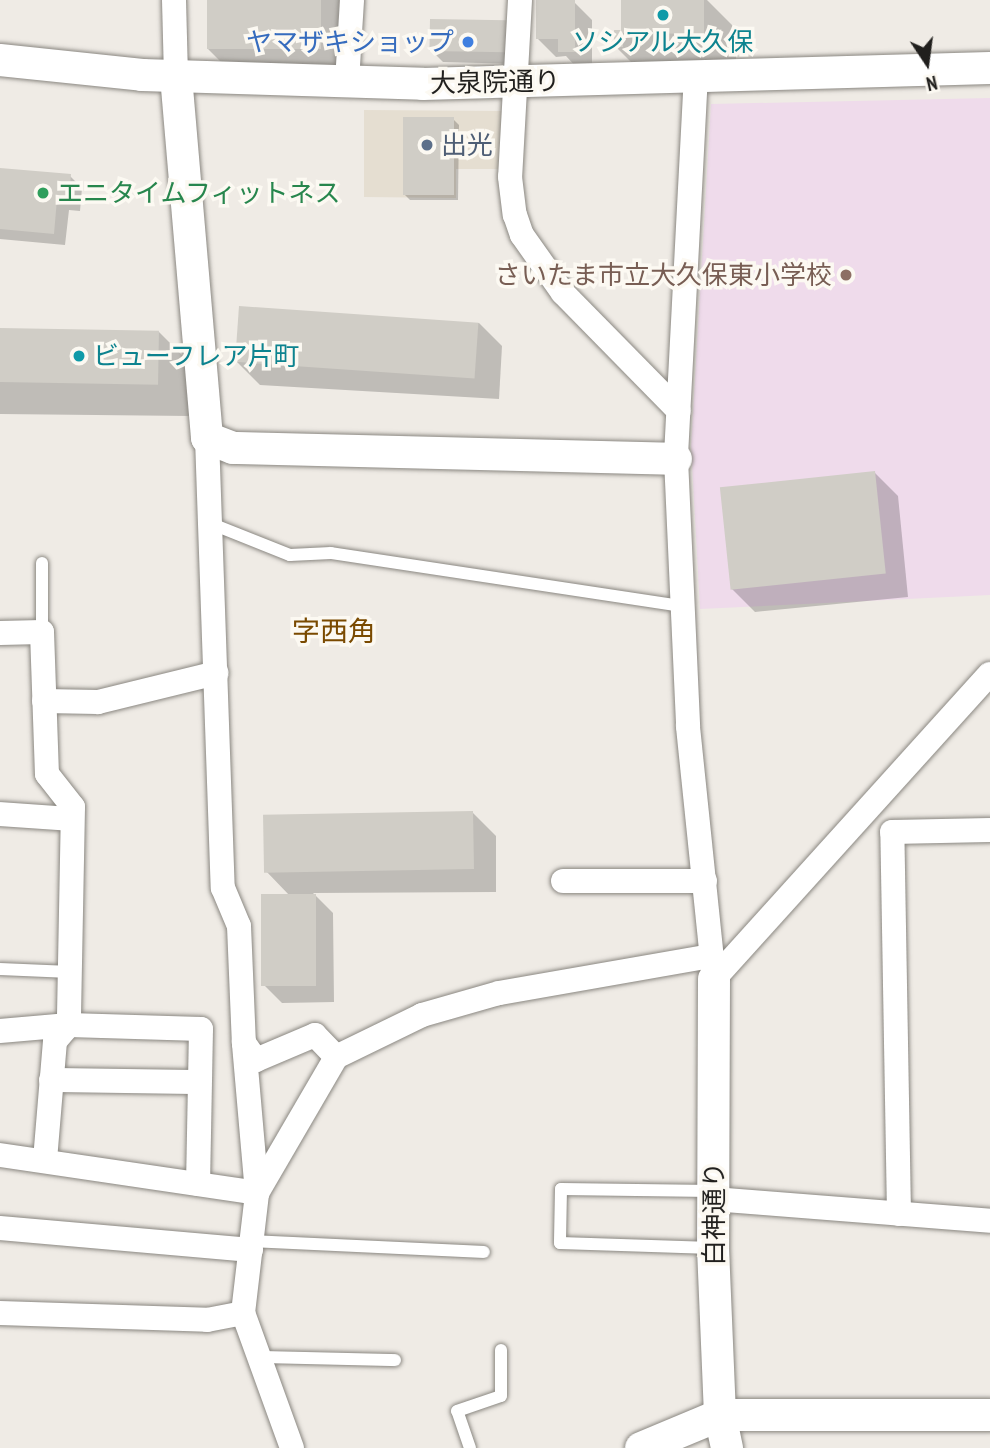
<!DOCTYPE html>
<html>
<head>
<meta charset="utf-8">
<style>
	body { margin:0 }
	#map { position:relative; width:990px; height:1448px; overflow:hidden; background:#efebe5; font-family:"PT Sans Narrow","Noto Sans JP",sans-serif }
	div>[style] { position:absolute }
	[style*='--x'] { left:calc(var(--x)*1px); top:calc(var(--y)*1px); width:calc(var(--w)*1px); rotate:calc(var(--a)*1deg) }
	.built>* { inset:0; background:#e5ded1 }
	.education>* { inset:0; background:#efdbeb }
	.shadow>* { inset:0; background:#0003 }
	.building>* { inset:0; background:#d0cdc6; transform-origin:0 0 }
	.roads { filter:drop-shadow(0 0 2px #8a8781) drop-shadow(0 0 2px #8a8781) }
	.service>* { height:12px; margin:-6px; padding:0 6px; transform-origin:6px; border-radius:6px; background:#fff }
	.minor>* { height:24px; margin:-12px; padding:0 12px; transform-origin:12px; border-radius:12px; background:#fff }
	.tertiary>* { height:32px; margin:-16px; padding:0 16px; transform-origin:16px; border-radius:16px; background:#fff }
	.dots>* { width:19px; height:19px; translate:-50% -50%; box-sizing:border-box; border:4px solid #fcf9f2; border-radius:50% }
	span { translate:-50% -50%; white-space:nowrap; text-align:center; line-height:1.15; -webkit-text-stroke:7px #fcf9f2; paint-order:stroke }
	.shop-label { font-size:26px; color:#366cbe }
	.right { translate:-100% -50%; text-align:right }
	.culture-label { font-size:26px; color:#0d838f }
	.left { translate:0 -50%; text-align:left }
	.street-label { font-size:26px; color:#201f1d }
	.service-label { font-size:26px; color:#4e5e75 }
	.leisure-label { font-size:26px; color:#27864d }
	.education-label { font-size:26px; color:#785e54 }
	.neighbourhood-label { font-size:28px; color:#7a4a00 }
	.north { position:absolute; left:892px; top:28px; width:70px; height:70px; -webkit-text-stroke:5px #fcf9f2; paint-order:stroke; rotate:167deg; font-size:19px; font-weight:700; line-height:28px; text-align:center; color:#201f1d }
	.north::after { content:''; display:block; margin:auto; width:24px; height:32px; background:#201f1d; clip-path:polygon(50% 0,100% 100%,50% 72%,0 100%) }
</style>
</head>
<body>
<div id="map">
	<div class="built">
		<div style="clip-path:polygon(364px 110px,503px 111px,503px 169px,456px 169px,456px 198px,364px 197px)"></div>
	</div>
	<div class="education">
		<div style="clip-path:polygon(990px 98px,990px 595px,700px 609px,691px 446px,711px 104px)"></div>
	</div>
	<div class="shadow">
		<div style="clip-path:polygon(208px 0,339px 0,338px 67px,225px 66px,207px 48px)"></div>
		<div style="clip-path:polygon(623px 0,707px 0,736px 29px,736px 65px,648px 79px,616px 47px,622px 32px)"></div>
		<div style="clip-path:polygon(574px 2px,592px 20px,592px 69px,578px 69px,566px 56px,556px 57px,538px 39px)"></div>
		<div style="clip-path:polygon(518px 34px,518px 64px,443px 62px,431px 50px)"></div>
		<div style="clip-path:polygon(453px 119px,459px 125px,458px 200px,410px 200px,404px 194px)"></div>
		<div style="clip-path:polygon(0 170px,70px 176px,82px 188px,80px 211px,69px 210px,65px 245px,0 239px)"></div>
		<div style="clip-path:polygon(479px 323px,502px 346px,499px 399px,260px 385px,237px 362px)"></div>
		<div style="clip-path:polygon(0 330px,159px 332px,191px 364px,190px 416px,0 414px)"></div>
		<div style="clip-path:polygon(875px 473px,898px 496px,908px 597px,755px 612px,732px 589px)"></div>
		<div style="clip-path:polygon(473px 813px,496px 836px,496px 892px,313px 893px,333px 913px,334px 1002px,282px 1003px,264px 985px,290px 896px,265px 870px)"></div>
	</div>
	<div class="building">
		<div style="left:207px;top:0;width:114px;height:49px"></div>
		<div style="clip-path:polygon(536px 0,575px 0,575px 52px,558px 52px,558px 39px,536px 39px)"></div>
		<div style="clip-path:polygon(621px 0,704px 0,704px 34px,623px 33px,623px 47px,614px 47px,614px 30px,621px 30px)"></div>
		<div style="left:430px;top:19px;width:77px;height:32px;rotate:1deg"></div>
		<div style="left:403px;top:117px;width:51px;height:78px"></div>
		<div style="clip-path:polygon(0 168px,71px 174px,69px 200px,57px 199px,54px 234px,0 229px)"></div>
		<div style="left:239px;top:306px;width:240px;height:56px;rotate:4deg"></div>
		<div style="left:0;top:328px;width:159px;height:54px;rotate:1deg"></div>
		<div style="left:875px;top:471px;width:103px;height:156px;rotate:84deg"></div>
		<div style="left:473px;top:811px;width:58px;height:210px;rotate:89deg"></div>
		<div style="left:261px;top:894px;width:55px;height:92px"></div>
	</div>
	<div class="roads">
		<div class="service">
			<div style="--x:212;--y:524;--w:84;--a:21.7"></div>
			<div style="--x:290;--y:555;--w:41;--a:-2.8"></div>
			<div style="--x:331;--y:553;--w:354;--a:8.6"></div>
			<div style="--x:42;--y:632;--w:69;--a:-90"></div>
			<div style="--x:0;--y:969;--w:70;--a:2.5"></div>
			<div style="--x:712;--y:1191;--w:151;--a:-179.2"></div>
			<div style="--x:561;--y:1189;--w:54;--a:91.1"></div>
			<div style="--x:560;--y:1243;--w:152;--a:1.9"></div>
			<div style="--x:251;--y:1241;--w:233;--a:2.7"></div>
			<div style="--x:258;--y:1357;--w:137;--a:1.3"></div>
			<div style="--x:470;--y:1448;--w:39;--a:-109"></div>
			<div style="--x:457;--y:1411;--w:46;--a:-18.8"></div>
			<div style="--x:501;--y:1396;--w:46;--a:-90"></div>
		</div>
		<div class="minor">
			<div style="--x:174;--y:0;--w:76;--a:88.5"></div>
			<div style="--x:520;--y:0;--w:177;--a:93.2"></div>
			<div style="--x:510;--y:177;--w:38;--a:83"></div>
			<div style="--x:515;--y:215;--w:21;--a:71"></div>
			<div style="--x:522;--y:235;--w:71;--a:54.7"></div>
			<div style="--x:563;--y:293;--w:165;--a:45.5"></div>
			<div style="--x:696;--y:74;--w:386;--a:93"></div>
			<div style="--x:676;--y:459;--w:268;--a:87.4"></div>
			<div style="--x:688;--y:727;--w:253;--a:84.1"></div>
			<div style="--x:347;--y:82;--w:82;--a:-86.5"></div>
			<div style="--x:207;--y:438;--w:450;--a:88"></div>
			<div style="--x:223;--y:888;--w:41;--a:67.2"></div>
			<div style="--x:239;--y:926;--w:117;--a:87.6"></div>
			<div style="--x:244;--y:1043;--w:21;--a:55"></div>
			<div style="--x:256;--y:1060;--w:64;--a:-23"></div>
			<div style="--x:315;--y:1035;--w:30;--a:46"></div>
			<div style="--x:0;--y:633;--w:42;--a:-1.4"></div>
			<div style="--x:42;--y:632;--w:142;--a:88"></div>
			<div style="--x:47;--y:774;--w:42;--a:51.8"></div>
			<div style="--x:73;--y:807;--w:218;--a:91.1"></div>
			<div style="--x:69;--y:1025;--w:21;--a:131"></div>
			<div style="--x:55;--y:1041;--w:120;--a:94.8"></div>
			<div style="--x:44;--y:701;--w:54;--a:1.1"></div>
			<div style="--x:98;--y:702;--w:122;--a:-13.8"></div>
			<div style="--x:0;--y:814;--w:72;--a:4"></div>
			<div style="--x:563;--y:881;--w:142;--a:0"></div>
			<div style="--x:714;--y:979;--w:411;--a:-47.9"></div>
			<div style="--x:0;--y:1031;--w:69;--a:-5"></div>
			<div style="--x:69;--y:1025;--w:132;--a:1.7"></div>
			<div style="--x:201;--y:1029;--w:155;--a:91.1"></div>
			<div style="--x:51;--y:1080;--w:148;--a:0.8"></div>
			<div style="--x:0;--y:1155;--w:260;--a:8.4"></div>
			<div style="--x:257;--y:1193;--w:151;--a:-95"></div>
			<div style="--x:713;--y:1199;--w:278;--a:4.5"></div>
			<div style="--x:899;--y:1214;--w:382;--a:-91"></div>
			<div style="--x:892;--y:832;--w:98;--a:-1.2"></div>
			<div style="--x:0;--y:1228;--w:252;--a:5"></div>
			<div style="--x:0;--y:1313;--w:207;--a:1.9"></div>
			<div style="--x:207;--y:1320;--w:37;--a:-11"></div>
			<div style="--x:292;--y:1448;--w:144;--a:-109.9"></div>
			<div style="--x:243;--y:1313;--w:121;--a:-83.3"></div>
			<div style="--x:257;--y:1193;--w:157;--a:-59.8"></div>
			<div style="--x:336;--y:1057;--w:96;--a:-26"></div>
			<div style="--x:422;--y:1015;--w:80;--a:-15.9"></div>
			<div style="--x:499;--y:993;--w:216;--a:-9.9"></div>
		</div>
		<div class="tertiary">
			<div style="--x:0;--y:60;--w:143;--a:6"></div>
			<div style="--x:142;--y:75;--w:281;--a:1.8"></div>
			<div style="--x:423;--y:84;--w:567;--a:-1.62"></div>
			<div style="--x:176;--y:76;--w:363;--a:85.1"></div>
			<div style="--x:207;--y:438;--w:28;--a:21"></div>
			<div style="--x:233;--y:448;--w:443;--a:1.4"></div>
			<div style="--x:714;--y:979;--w:269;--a:90.2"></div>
			<div style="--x:713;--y:1248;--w:167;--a:87.6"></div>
			<div style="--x:720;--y:1415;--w:34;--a:78"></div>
			<div style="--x:641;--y:1448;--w:86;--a:-22.7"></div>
			<div style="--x:720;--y:1415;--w:270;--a:0"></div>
		</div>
	</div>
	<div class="dots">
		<div style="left:663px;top:15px;background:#0f9aa8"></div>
		<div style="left:468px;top:42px;background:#3f7fe0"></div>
		<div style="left:427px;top:145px;background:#5c6f8a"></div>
		<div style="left:43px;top:193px;background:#2e9e5b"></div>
		<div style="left:846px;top:275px;background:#8d6e63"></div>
		<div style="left:79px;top:356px;background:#0f9aa8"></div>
	</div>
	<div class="shop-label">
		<span class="right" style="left:454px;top:42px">ヤマザキショップ</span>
	</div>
	<div class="culture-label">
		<span style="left:663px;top:42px">ソシアル大久保</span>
		<span class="left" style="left:93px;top:356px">ビューフレア片町</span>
	</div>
	<div class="street-label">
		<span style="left:495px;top:82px;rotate:-1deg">大泉院通り</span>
		<span style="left:714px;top:1214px;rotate:-90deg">白神通り</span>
	</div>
	<div class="service-label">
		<span class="left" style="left:441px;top:145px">出光</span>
	</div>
	<div class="leisure-label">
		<span class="left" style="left:57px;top:193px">エニタイムフィットネス</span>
	</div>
	<div class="education-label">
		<span class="right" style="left:832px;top:275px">さいたま市立大久保東小学校</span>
	</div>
	<div class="neighbourhood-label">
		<span style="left:334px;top:631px">字西角</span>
	</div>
	<div class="north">N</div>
</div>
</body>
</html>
